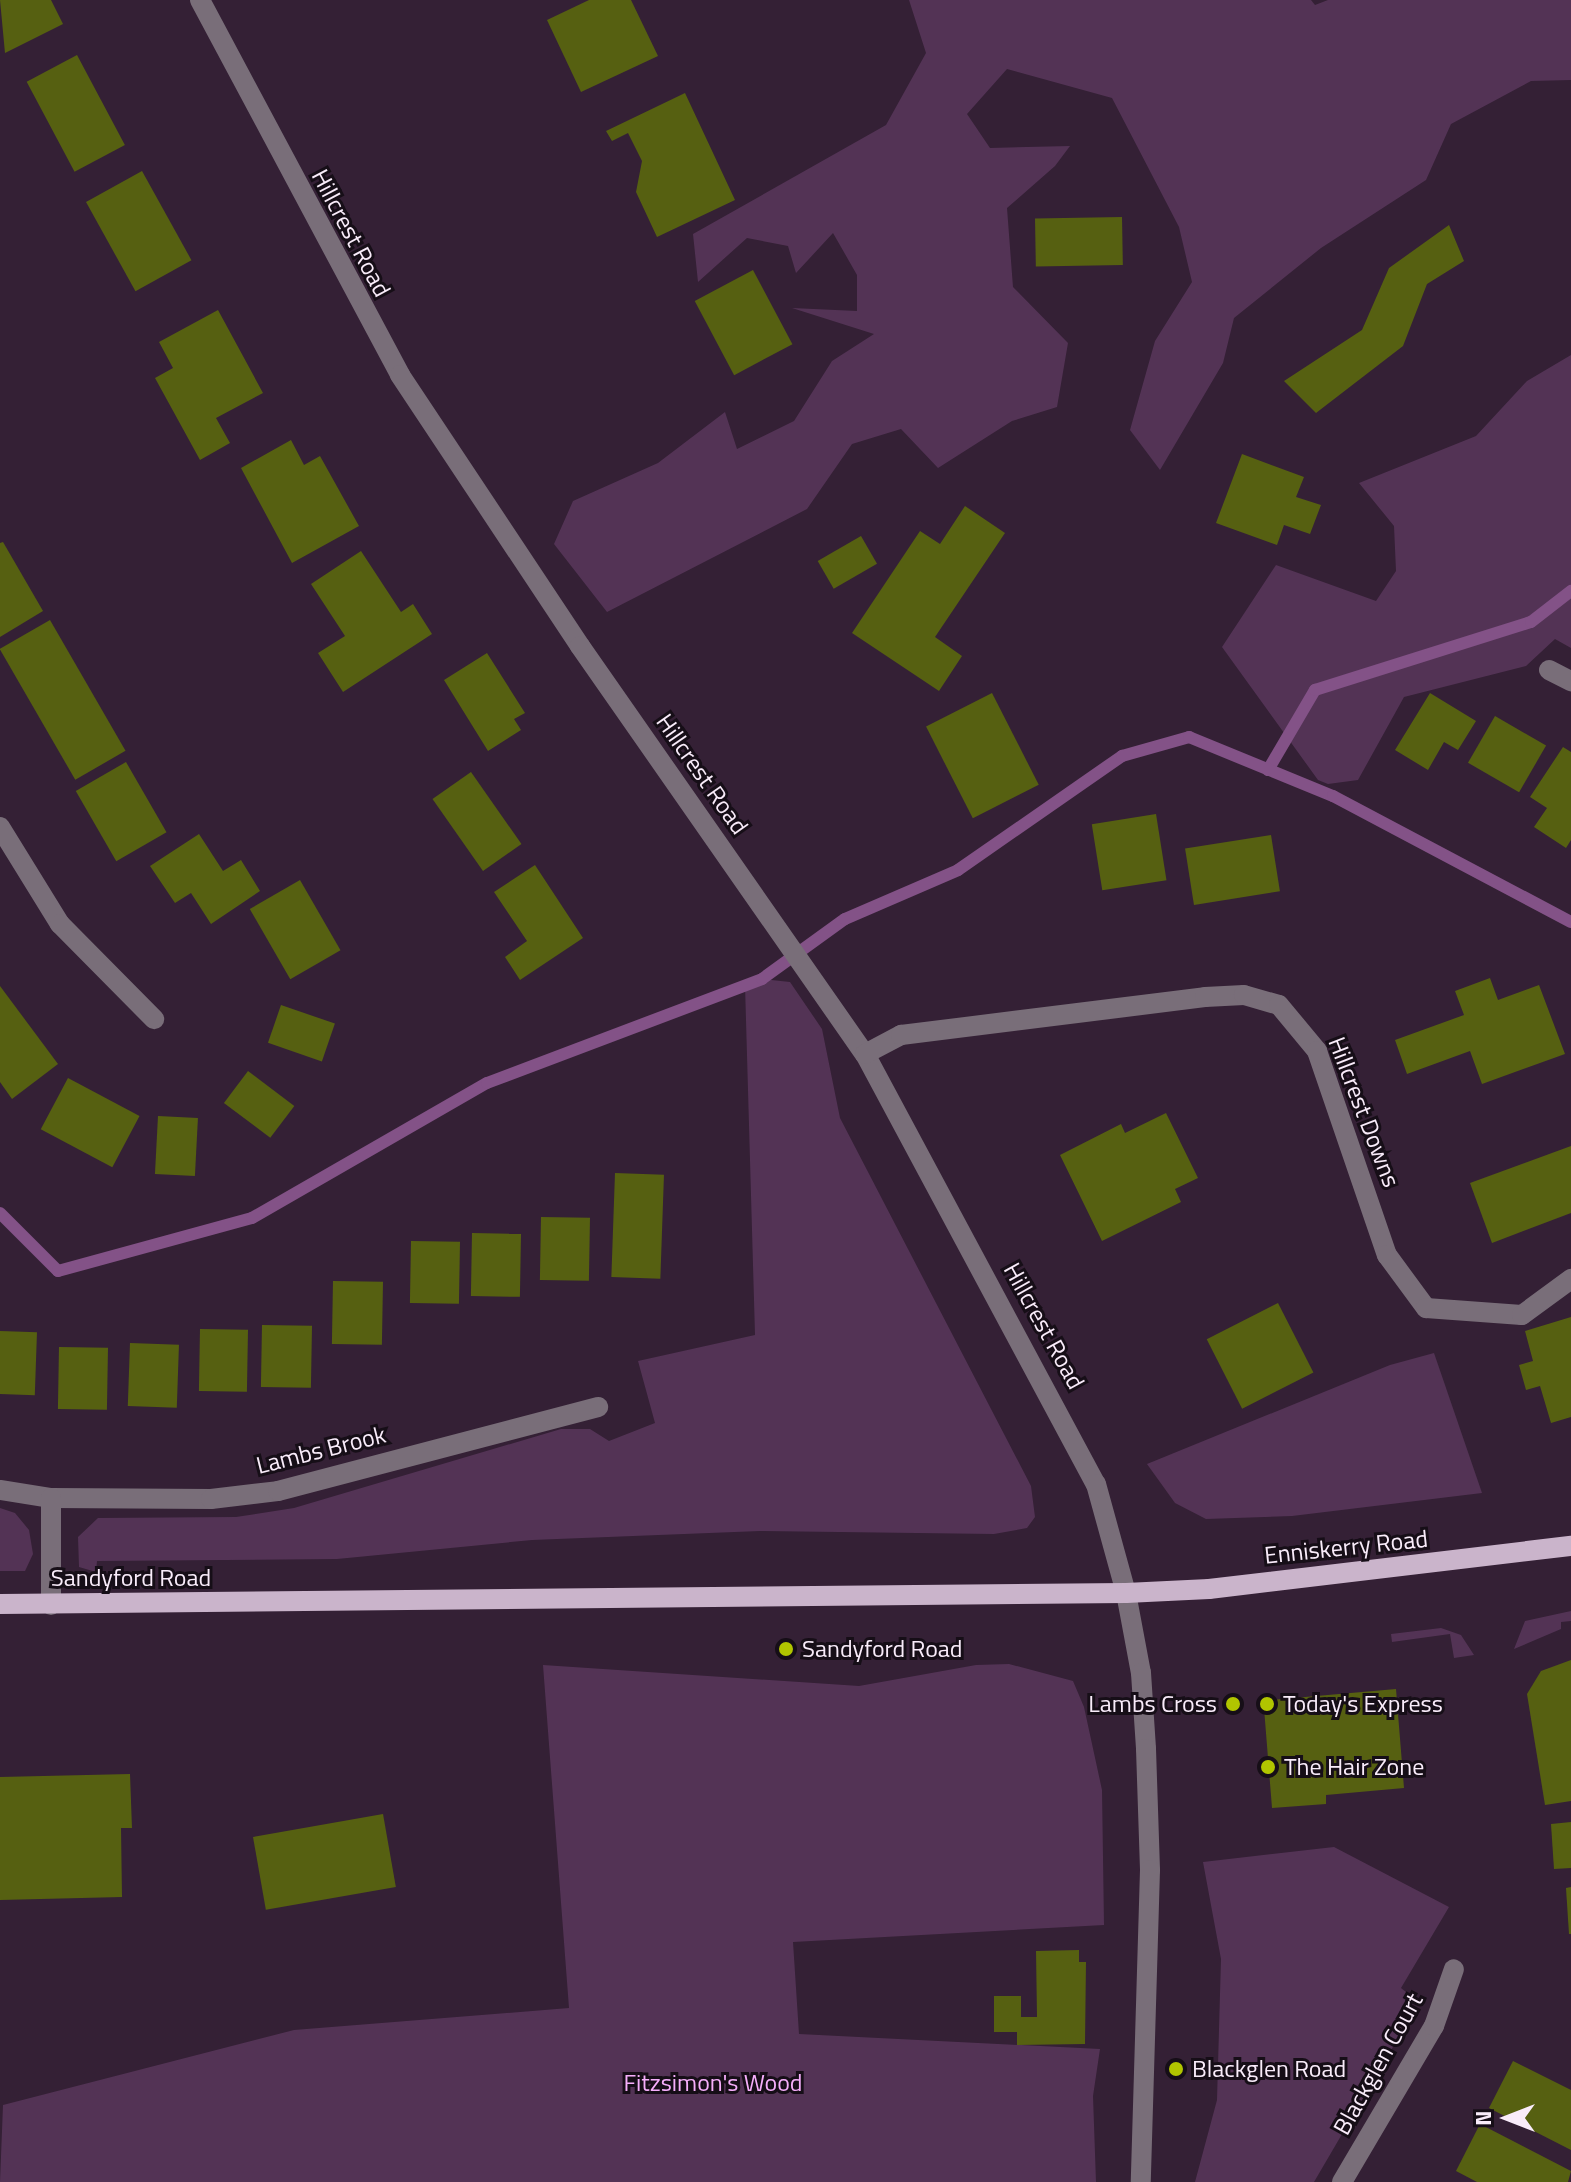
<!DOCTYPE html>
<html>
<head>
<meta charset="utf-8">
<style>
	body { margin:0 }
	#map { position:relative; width:1571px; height:2182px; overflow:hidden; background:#342035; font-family:"Titillium Web",sans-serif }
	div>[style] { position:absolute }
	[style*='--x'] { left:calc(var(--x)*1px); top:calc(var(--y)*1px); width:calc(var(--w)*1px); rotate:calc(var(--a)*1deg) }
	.green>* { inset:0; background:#533355 }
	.stream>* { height:12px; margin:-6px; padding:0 6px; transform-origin:6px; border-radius:6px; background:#835287 }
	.building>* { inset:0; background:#566011; transform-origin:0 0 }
	.minor>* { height:20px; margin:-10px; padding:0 10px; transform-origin:10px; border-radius:10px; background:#796e79 }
	.major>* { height:20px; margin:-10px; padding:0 10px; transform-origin:10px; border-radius:10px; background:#cab4cb }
	.dots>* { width:22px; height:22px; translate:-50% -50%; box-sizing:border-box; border:4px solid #160e17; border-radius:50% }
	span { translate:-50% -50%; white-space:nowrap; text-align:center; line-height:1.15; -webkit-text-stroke:6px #160e17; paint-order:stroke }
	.street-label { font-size:24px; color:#f9ecfa }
	.poi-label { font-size:24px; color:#f9ecfa }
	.left { translate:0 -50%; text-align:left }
	.right { translate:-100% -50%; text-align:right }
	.park-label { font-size:24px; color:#f6aefb }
	.north { position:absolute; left:1467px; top:2078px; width:80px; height:80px; -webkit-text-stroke:6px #160e17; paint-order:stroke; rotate:270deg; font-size:22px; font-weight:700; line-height:32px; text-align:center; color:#f9ecfa }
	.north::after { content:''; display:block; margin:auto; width:28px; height:36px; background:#f9ecfa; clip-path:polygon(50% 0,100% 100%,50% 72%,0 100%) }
</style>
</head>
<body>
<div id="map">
	<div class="green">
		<div style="clip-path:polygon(909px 0,1311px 0,1315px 5px,1328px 0,1571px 0,1571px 80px,1531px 81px,1451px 124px,1426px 180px,1321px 248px,1234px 318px,1223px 363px,1160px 470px,1130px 430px,1155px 341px,1192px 282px,1179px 227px,1112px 98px,1007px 69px,967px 114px,990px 148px,1070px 146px,1055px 166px,1007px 208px,1013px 287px,1068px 343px,1057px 407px,1012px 421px,938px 468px,901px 429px,852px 444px,807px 509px,607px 612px,554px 544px,573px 501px,658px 463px,725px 412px,737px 449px,794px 421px,832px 361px,874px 334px,792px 308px,857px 311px,857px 275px,833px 233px,796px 273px,788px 246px,747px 238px,698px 282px,693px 234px,886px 125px,926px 53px)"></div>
		<div style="clip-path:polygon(1571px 355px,1571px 648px,1555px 639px,1526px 666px,1404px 697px,1358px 780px,1328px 784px,1318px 780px,1222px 647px,1276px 565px,1376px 601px,1396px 571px,1394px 526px,1359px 483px,1476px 436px,1527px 381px)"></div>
		<div style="clip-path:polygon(762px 979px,790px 982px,822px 1029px,840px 1118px,1031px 1486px,1035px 1517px,1027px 1528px,994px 1534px,760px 1531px,532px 1540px,337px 1559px,97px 1561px,96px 1572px,79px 1567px,78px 1537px,98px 1518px,236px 1517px,294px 1508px,561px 1429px,590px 1429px,609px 1441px,655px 1423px,638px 1361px,755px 1335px,745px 985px)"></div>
		<div style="clip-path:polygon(1434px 1353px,1482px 1493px,1292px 1516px,1206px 1519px,1175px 1503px,1147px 1464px,1390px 1365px)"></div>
		<div style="clip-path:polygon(0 1508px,15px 1513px,29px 1530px,33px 1554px,25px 1571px,0 1571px)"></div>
		<div style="clip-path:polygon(1571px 1611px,1571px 1621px,1561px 1622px,1561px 1629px,1514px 1649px,1525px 1621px)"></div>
		<div style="clip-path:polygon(1441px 1628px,1461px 1635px,1474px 1655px,1454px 1658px,1450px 1634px,1392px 1642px,1391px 1634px)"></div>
		<div style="clip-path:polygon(1009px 1664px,1073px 1681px,1084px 1707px,1102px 1790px,1104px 1925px,793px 1942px,799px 2034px,1100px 2049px,1093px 2096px,1096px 2182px,0 2182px,3px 2105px,294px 2030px,569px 2008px,543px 1665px,859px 1686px,976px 1665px)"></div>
		<div style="clip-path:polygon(1334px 1847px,1449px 1907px,1401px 1988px,1411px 1996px,1414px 2011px,1314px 2182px,1195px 2182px,1217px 2100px,1221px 1959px,1203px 1862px)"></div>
	</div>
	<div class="stream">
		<div style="--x:1268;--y:770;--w:93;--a:-59.6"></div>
		<div style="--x:1315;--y:690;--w:226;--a:-17.5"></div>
		<div style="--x:1531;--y:622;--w:51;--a:-37.8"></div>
		<div style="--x:0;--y:1213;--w:82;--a:45"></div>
		<div style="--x:58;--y:1271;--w:201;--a:-15.3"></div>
		<div style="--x:252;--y:1218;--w:271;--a:-29.9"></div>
		<div style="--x:487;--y:1083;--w:294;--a:-20.7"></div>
		<div style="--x:762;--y:979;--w:102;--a:-35.9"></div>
		<div style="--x:845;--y:919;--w:123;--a:-23.4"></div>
		<div style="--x:958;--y:870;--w:200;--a:-34.8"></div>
		<div style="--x:1122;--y:756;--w:70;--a:-15.8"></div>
		<div style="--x:1189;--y:737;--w:156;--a:22.3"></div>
		<div style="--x:1333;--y:796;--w:269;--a:27.9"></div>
	</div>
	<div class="building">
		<div style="clip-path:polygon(0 0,51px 0,63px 24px,5px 53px)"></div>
		<div style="clip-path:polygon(589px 0,631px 0,658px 56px,581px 92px,547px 20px)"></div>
		<div style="left:77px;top:55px;width:102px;height:57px;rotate:62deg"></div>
		<div style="clip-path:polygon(685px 93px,735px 200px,657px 237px,636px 192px,642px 161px,628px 133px,612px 141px,606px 131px)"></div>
		<div style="left:142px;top:171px;width:102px;height:64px;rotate:61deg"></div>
		<div style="left:1122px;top:217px;width:48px;height:87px;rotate:89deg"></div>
		<div style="clip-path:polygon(1449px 225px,1464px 261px,1427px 284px,1403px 346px,1316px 413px,1284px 381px,1362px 330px,1389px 268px)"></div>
		<div style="left:753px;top:270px;width:84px;height:66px;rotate:62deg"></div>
		<div style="clip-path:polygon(218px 310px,263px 393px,216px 418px,230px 443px,200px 460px,155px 378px,173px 368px,159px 342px)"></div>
		<div style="clip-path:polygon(291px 440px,304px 465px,320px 456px,359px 526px,292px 563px,241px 468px)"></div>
		<div style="clip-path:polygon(1242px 454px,1304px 477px,1296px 497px,1321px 505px,1310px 534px,1284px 525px,1277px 545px,1216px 523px)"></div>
		<div style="clip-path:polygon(965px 506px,1005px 533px,935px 637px,962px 656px,939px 691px,852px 633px,920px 531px,940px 544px)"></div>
		<div style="left:861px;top:536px;width:32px;height:50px;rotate:60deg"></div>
		<div style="clip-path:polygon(3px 542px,43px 611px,0 637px,0 543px)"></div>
		<div style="clip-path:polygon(361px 551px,401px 612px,413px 604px,432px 634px,343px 692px,318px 653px,345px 636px,311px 584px)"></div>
		<div style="left:50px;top:620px;width:151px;height:58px;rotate:60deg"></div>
		<div style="clip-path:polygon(487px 653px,525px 713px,514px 719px,521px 730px,488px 751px,444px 680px)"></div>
		<div style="left:992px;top:693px;width:103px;height:74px;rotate:63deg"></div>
		<div style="clip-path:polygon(1430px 693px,1476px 721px,1458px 750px,1444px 742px,1428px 770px,1395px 750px)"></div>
		<div style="left:1495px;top:716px;width:59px;height:54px;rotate:30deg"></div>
		<div style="clip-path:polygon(1563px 747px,1571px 752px,1571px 840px,1566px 848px,1534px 827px,1547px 808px,1530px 797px)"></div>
		<div style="left:126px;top:762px;width:81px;height:58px;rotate:60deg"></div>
		<div style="left:471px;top:772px;width:88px;height:47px;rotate:55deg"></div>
		<div style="left:1156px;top:814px;width:67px;height:65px;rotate:81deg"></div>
		<div style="clip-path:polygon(199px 834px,223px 871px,241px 860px,260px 891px,211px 924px,191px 893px,175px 903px,150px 866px)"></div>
		<div style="left:1271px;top:835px;width:57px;height:87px;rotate:81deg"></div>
		<div style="clip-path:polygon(535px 865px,583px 938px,520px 980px,505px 957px,527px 941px,494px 892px)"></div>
		<div style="left:300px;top:880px;width:81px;height:58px;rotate:60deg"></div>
		<div style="clip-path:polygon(1490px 978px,1498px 1000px,1539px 985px,1565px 1054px,1482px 1084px,1470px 1051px,1407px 1074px,1395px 1040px,1464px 1015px,1455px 991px)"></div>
		<div style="clip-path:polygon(0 986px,58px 1064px,12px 1099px,0 1082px)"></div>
		<div style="left:281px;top:1005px;width:57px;height:40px;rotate:19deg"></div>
		<div style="left:248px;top:1071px;width:58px;height:40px;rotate:37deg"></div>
		<div style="left:68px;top:1078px;width:81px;height:58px;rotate:28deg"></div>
		<div style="clip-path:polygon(1166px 1113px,1198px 1178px,1175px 1189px,1181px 1202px,1102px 1241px,1060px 1155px,1121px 1124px,1125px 1133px)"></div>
		<div style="left:158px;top:1116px;width:40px;height:58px;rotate:3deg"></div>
		<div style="clip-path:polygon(1571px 1146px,1571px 1213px,1492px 1243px,1470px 1183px)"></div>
		<div style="left:615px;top:1173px;width:49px;height:104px;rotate:2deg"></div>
		<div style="left:541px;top:1217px;width:49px;height:63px;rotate:1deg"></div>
		<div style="left:472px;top:1233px;width:49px;height:63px;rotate:1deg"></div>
		<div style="left:411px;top:1241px;width:49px;height:62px;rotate:1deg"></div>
		<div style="left:333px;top:1281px;width:50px;height:63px;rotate:1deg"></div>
		<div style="left:1278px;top:1303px;width:78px;height:80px;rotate:63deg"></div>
		<div style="clip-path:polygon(1571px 1317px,1571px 1417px,1551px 1423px,1540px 1386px,1526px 1390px,1519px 1365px,1533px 1361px,1525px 1331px)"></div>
		<div style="left:262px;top:1325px;width:50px;height:62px;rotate:1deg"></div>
		<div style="left:200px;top:1329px;width:48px;height:62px;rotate:1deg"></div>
		<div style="left:0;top:1331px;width:37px;height:63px;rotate:2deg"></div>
		<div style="left:130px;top:1343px;width:49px;height:63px;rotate:2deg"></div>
		<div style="left:59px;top:1347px;width:49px;height:62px;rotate:1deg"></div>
		<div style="clip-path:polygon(1571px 1660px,1571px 1801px,1545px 1805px,1527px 1694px,1541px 1671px)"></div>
		<div style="clip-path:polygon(1396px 1689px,1404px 1788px,1326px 1795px,1326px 1804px,1272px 1808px,1264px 1708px,1271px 1700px)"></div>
		<div style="clip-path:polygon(130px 1774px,132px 1828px,121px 1828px,122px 1897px,0 1900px,0 1777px)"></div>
		<div style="left:383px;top:1814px;width:74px;height:132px;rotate:80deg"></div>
		<div style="clip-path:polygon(1571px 1822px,1571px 1868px,1554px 1869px,1551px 1824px)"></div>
		<div style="clip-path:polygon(1571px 1887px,1571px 1934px,1569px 1934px,1566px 1888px)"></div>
		<div style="clip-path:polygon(1079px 1950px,1079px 1962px,1086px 1962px,1085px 2044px,1017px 2045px,1017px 2032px,994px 2032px,994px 1996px,1021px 1996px,1021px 2017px,1037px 2017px,1036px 1951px)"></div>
		<div style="clip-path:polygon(1513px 2061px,1571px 2090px,1571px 2150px,1489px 2108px)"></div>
		<div style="clip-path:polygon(1480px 2124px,1571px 2171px,1568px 2182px,1477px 2182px,1456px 2171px)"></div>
	</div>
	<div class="minor">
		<div style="--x:200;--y:0;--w:425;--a:61.9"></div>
		<div style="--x:400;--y:375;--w:325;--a:56.4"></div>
		<div style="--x:580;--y:646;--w:498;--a:55.1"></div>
		<div style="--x:865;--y:1054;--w:488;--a:61.8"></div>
		<div style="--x:1096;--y:1484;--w:113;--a:74.6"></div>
		<div style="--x:1126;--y:1593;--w:81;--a:79.4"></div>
		<div style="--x:1141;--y:1673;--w:76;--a:86.2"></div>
		<div style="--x:1146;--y:1749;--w:121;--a:88.1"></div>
		<div style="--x:1150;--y:1870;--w:312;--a:91.7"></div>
		<div style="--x:1549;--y:670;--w:25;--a:27"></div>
		<div style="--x:0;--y:827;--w:114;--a:58.3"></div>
		<div style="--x:60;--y:924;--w:134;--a:45.3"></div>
		<div style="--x:865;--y:1054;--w:41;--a:-27.8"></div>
		<div style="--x:901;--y:1035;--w:306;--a:-7.1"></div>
		<div style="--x:1205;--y:997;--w:39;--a:-3"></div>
		<div style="--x:1244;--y:995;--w:36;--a:16"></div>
		<div style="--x:1279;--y:1005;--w:60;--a:50.4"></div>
		<div style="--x:1317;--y:1051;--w:216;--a:71.1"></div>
		<div style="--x:1387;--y:1255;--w:66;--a:53.7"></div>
		<div style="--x:1426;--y:1308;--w:96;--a:4.2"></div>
		<div style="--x:1522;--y:1315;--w:61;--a:-36.3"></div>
		<div style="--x:0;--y:1490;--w:52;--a:8.9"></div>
		<div style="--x:51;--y:1498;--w:160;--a:0.4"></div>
		<div style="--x:211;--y:1499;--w:67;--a:-6.8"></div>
		<div style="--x:278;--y:1491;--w:331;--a:-14.7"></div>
		<div style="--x:51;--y:1498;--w:107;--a:90"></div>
		<div style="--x:1342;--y:2182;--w:181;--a:-59.5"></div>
		<div style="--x:1434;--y:2026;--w:60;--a:-70.7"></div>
	</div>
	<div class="major">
		<div style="--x:0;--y:1604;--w:1126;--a:-0.56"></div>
		<div style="--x:1126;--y:1593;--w:83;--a:-2.8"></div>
		<div style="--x:1209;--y:1589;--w:365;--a:-6.8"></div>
	</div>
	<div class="dots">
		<div style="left:786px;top:1649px;background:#b1c500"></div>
		<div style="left:1233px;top:1704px;background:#b1c500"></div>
		<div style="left:1267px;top:1704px;background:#b1c500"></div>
		<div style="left:1268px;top:1767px;background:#b1c500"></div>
		<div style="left:1176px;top:2069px;background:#b1c500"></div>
	</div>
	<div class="street-label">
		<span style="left:351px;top:233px;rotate:62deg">Hillcrest Road</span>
		<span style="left:702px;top:774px;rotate:55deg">Hillcrest Road</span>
		<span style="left:1364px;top:1112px;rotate:69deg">Hillcrest Downs</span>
		<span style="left:1044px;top:1326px;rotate:61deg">Hillcrest Road</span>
		<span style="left:321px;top:1450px;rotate:-14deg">Lambs Brook</span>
		<span style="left:1346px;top:1547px;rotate:-6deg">Enniskerry Road</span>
		<span style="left:131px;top:1578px">Sandyford Road</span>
		<span style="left:1378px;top:2064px;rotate:-61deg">Blackglen Court</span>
	</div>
	<div class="poi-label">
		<span class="left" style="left:802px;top:1649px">Sandyford Road</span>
		<span class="right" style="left:1217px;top:1704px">Lambs Cross</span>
		<span class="left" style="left:1283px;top:1704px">Today's Express</span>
		<span class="left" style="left:1284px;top:1767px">The Hair Zone</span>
		<span class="left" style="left:1192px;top:2069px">Blackglen Road</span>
	</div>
	<div class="park-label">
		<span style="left:713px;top:2083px">Fitzsimon's Wood</span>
	</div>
	<div class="north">N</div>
</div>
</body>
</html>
